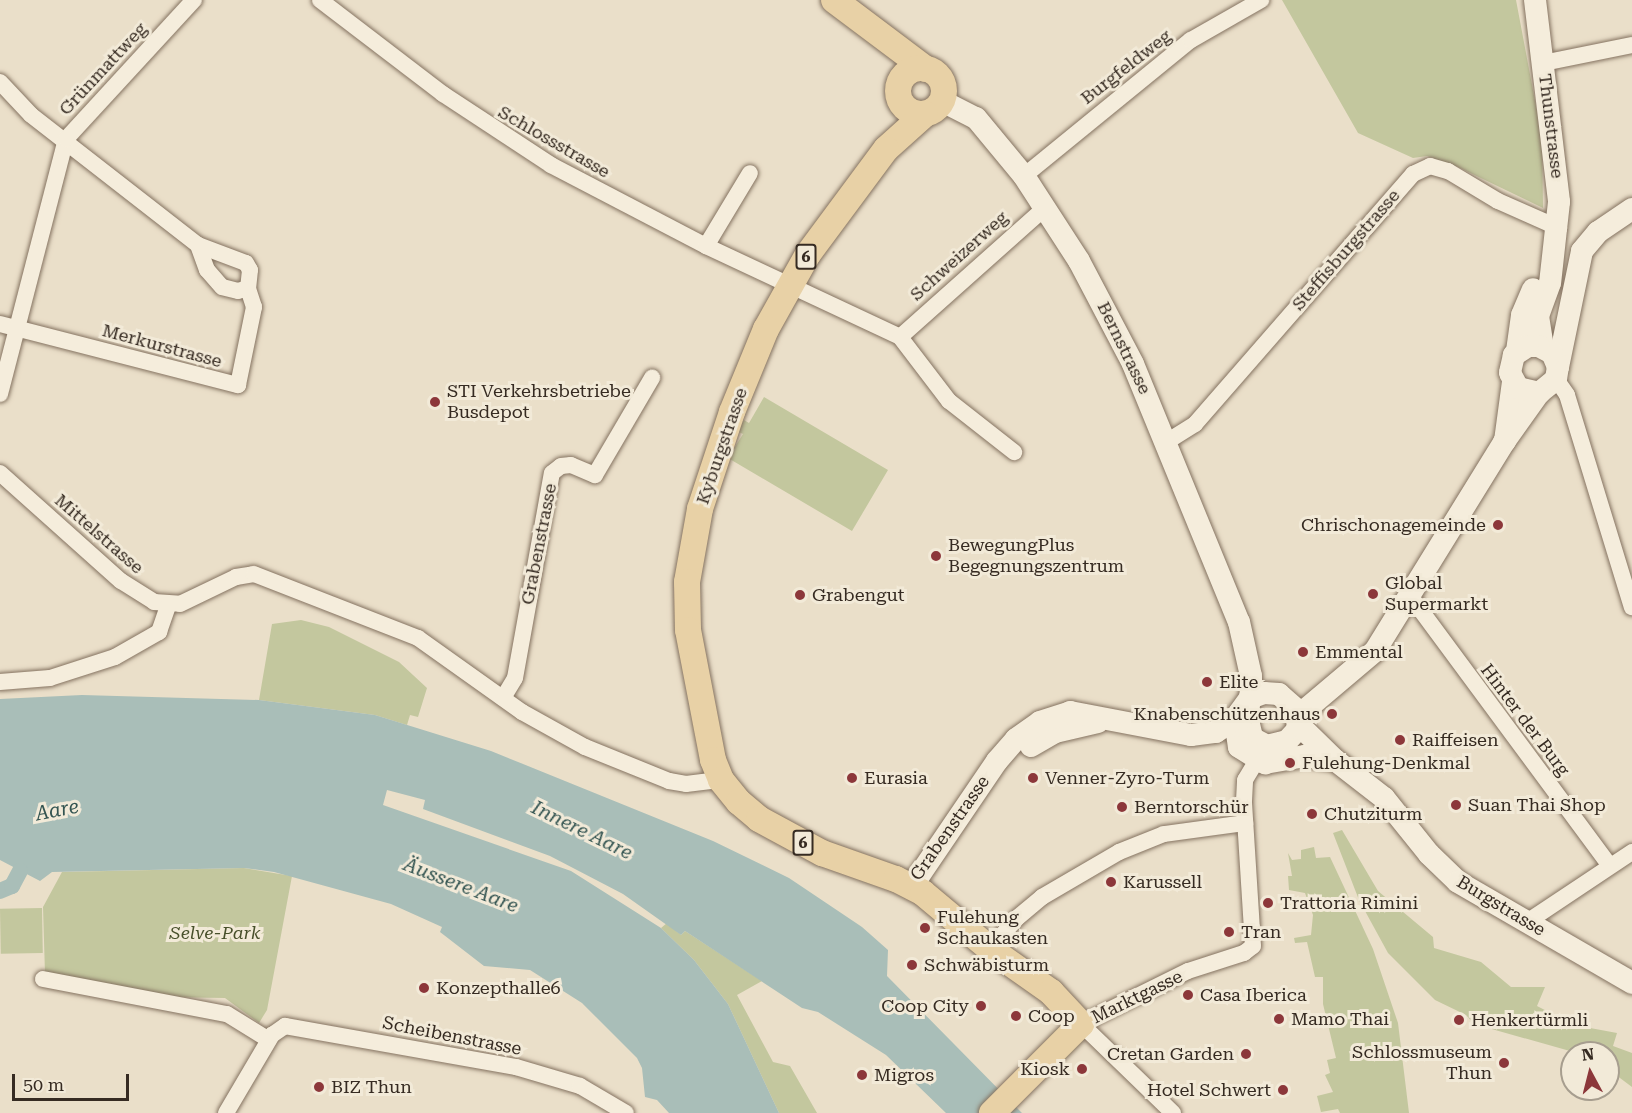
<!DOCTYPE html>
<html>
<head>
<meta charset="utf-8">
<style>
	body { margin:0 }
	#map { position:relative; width:1632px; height:1113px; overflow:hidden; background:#eadfc9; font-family:"Roboto Serif",serif }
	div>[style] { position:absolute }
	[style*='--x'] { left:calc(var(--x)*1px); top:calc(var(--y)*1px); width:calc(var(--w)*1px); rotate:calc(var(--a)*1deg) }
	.green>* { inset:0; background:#c3c79e; transform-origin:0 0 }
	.water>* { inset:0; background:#a9beb8 }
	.canal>* { height:16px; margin:-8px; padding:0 8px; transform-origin:8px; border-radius:8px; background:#a9beb8 }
	.roads { filter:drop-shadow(0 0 2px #847260) drop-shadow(0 0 2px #847260) }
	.street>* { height:16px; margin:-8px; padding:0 8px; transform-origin:8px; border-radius:8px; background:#f5eddc }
	.secondary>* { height:22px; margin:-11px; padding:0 11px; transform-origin:11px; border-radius:11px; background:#f5eddc }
	.primary>* { height:26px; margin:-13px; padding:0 13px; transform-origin:13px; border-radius:13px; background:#e8d1a6 }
	.primary>.ring { margin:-13px; padding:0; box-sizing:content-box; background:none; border:26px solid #e8d1a6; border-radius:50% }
	.dots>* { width:16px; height:16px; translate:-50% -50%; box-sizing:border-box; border:3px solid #f2ead8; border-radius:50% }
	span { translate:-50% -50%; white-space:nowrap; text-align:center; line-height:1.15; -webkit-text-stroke:6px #f2ead8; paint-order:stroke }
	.shield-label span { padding:2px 4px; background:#f2ead8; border:2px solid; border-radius:4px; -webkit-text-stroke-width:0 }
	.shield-label { font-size:16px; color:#362b22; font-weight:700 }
	.street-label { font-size:18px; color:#362b22 }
	.poi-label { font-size:18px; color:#362b22 }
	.left { translate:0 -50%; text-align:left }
	.right { translate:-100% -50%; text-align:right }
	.park-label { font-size:18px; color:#48502b; font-style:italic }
	.water-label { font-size:20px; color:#335451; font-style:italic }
	.north { position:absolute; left:1560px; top:1041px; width:60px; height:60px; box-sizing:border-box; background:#f2ead8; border:2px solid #a79e8f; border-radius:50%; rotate:353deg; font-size:16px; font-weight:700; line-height:24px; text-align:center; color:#362b22 }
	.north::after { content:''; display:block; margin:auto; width:21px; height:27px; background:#8c373a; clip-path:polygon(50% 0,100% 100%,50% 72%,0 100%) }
	.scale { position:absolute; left:12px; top:1074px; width:117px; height:27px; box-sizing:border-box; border:3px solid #362b22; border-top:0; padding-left:8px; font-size:18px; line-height:21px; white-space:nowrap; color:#362b22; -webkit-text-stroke:4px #f2ead8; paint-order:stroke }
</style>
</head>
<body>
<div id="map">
	<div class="green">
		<div style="clip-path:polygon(1282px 0,1516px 0,1542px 138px,1543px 208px,1458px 167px,1427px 156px,1413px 158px,1358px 133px)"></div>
		<div style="clip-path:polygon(764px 397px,888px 470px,852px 531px,728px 458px,743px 434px,737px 431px,744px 420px,749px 423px)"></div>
		<div style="clip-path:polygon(301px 620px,329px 627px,399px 662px,427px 688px,418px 717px,410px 715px,407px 725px,375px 715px,259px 700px,272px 624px)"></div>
		<div style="clip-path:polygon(1342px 830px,1378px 891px,1433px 937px,1434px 948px,1481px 962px,1511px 987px,1545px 987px,1537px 1006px,1574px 1025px,1617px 1033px,1613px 1046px,1632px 1053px,1632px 1087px,1608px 1069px,1608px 1053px,1577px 1053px,1474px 1024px,1466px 1015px,1435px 1000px,1388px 953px,1359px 900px,1333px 833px)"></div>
		<div style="clip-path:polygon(1314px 847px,1316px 858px,1330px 857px,1373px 949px,1398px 1023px,1409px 1113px,1340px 1113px,1338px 1109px,1321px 1112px,1317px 1096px,1333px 1092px,1325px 1075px,1330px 1073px,1327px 1060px,1336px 1058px,1323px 1004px,1323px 977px,1315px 977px,1307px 942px,1295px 943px,1294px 938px,1311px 935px,1313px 915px,1305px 893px,1289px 890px,1288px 876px,1292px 876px,1288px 853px,1292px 860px,1301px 859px,1301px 850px)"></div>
		<div style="clip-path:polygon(244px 868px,292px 876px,267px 1010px,259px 1023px,225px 998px,162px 997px,45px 974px,43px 907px,62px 872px)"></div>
		<div style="left:42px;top:908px;width:45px;height:42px;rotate:89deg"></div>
		<div style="clip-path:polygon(667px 923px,681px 935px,685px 931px,762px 981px,737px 995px,773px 1062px,790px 1066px,817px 1113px,779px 1113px,728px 1004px,694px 960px,661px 928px)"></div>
	</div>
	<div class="water">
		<div style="clip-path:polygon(82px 695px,259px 700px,375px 715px,491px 751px,713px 841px,789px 878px,862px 927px,888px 950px,887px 976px,1022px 1113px,946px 1113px,886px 1055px,818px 1012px,802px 1008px,685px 931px,681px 935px,623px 894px,550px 856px,423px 809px,425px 800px,387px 790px,383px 805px,571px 871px,661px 928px,694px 960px,728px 1004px,779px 1113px,669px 1113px,657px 1100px,645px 1097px,642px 1068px,637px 1058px,582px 1003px,530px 970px,484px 966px,440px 932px,442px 927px,391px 904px,274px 872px,244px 868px,52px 872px,40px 881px,0 860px,0 699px)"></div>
	</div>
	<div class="canal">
		<div style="--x:0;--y:891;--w:13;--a:-23"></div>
		<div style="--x:12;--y:886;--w:17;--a:-62"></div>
	</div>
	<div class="roads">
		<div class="street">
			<div style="--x:320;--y:0;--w:155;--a:37.4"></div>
			<div style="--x:443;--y:94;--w:129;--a:33.3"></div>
			<div style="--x:551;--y:165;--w:175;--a:27.6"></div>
			<div style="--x:706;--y:246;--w:214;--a:25.1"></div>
			<div style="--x:900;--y:337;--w:81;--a:52.6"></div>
			<div style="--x:949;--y:401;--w:83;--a:38.1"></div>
			<div style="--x:1543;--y:63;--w:91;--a:-11.4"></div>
			<div style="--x:0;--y:82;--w:45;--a:46.8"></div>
			<div style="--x:31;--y:115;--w:212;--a:37.9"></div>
			<div style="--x:198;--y:245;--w:51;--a:20.6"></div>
			<div style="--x:246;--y:263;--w:8;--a:60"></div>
			<div style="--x:250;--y:270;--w:18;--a:96"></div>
			<div style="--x:248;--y:288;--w:10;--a:163"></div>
			<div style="--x:238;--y:291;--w:16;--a:-166"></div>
			<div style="--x:222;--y:287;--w:23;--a:-131"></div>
			<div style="--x:207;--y:270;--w:27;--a:-110"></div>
			<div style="--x:1024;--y:176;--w:215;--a:-39.2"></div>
			<div style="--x:1191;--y:40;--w:81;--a:-29.7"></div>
			<div style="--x:706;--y:246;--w:85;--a:-58.9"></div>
			<div style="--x:0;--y:324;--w:246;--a:14.4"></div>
			<div style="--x:238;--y:385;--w:80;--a:-78.4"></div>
			<div style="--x:254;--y:307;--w:20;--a:-108"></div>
			<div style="--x:900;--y:337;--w:195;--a:-41.7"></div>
			<div style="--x:1556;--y:379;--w:19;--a:55"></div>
			<div style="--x:1567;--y:395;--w:222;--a:73"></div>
			<div style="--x:0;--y:394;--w:263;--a:-75.5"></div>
			<div style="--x:66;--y:139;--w:189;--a:-47.4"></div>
			<div style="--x:1168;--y:441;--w:32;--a:-32"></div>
			<div style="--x:1195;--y:424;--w:332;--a:-48.9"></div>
			<div style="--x:1413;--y:174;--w:19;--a:-25"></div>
			<div style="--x:1430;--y:166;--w:19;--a:16"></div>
			<div style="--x:1448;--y:171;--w:58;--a:31"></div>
			<div style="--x:1498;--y:201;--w:67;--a:23.9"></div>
			<div style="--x:0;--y:473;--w:162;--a:41.8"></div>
			<div style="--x:121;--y:581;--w:39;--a:32"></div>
			<div style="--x:154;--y:602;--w:26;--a:4"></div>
			<div style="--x:180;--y:604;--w:62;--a:-25.7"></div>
			<div style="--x:236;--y:577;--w:18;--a:-9"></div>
			<div style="--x:254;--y:574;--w:176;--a:21.3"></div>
			<div style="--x:418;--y:638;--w:128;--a:35.4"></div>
			<div style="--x:522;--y:712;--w:72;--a:29.1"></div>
			<div style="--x:585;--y:747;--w:91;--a:22"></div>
			<div style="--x:669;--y:781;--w:17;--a:10"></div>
			<div style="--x:686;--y:784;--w:35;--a:-7"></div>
			<div style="--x:1411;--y:597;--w:333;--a:53.5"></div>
			<div style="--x:0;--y:682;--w:50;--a:-4.6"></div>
			<div style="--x:50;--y:678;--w:68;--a:-17.9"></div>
			<div style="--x:115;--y:657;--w:51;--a:-29.6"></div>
			<div style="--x:159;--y:632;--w:28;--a:-71"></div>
			<div style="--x:503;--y:698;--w:23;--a:-59"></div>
			<div style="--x:515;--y:678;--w:208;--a:-79.8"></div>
			<div style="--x:552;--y:473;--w:11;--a:-38"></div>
			<div style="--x:561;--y:466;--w:10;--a:-6"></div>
			<div style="--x:571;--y:465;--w:26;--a:23"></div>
			<div style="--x:595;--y:475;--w:113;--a:-59.6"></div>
			<div style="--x:1527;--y:922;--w:126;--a:-33.7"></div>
			<div style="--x:990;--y:949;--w:41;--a:-48.9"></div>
			<div style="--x:1017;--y:918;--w:33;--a:-40"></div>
			<div style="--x:1042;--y:897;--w:89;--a:-30.3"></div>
			<div style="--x:1119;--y:852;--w:48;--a:-21.8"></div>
			<div style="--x:1164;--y:834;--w:82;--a:-7.7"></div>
			<div style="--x:43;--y:979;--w:187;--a:10.8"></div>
			<div style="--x:227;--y:1014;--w:49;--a:31.8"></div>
			<div style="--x:226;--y:1113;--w:91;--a:-59.5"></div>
			<div style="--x:272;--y:1035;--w:16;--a:-35"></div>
			<div style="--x:285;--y:1026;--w:235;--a:10.1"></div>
			<div style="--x:516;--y:1067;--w:67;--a:16.5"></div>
			<div style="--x:580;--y:1086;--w:53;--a:30.4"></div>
			<div style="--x:1173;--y:1113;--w:128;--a:-135.9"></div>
			<div style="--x:1081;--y:1024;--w:119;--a:-26.4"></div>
			<div style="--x:1188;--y:971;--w:59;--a:-17.8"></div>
			<div style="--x:1244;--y:953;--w:11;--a:-38"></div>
			<div style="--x:1253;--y:946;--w:145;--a:-93.6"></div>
			<div style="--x:1244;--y:801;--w:21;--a:-87"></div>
			<div style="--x:1245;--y:780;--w:23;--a:-59"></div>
		</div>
		<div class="secondary">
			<div style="--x:1535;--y:0;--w:203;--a:83.2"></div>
			<div style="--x:1559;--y:202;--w:81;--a:96.3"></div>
			<div style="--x:1550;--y:283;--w:35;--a:110"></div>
			<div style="--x:1538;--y:316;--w:31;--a:81"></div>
			<div style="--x:942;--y:101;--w:38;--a:27"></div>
			<div style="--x:976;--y:118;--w:75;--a:50.4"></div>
			<div style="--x:1024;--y:176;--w:101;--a:57.1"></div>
			<div style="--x:1079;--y:261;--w:116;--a:62.3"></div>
			<div style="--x:1133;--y:364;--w:279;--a:67.7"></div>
			<div style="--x:1239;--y:622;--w:55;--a:77.5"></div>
			<div style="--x:1251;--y:676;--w:13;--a:90"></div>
			<div style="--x:1251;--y:689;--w:9;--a:96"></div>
			<div style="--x:1250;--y:698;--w:15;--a:98"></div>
			<div style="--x:1248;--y:713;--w:7;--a:90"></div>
			<div style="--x:1248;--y:720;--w:18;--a:77"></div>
			<div style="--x:1252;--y:738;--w:17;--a:28"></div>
			<div style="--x:1267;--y:746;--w:21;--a:-14"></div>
			<div style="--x:1287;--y:741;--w:16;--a:-47"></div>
			<div style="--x:1298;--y:729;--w:20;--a:-96"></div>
			<div style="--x:1296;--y:709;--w:23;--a:-139"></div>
			<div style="--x:1279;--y:694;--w:15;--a:-176"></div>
			<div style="--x:1264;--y:693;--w:15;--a:160"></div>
			<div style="--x:1250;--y:698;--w:26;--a:126"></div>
			<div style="--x:1235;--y:719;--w:28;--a:82"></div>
			<div style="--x:1239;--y:747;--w:31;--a:32"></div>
			<div style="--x:1265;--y:763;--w:41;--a:-9.9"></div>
			<div style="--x:1305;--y:756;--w:30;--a:8"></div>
			<div style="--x:1517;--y:351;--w:36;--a:-82"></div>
			<div style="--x:1522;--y:315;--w:28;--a:-67"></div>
			<div style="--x:1558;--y:367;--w:118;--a:-78.3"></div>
			<div style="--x:1582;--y:251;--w:25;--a:-50"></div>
			<div style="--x:1598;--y:232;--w:41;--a:-34.1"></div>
			<div style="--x:1505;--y:441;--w:60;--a:-82.3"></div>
			<div style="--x:1298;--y:716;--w:101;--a:-40.2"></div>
			<div style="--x:1375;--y:651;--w:246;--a:-58.3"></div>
			<div style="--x:1504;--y:442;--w:60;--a:-54.5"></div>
			<div style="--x:1539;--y:393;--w:22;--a:-39"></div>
			<div style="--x:1556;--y:379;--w:12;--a:-81"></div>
			<div style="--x:1558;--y:367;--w:15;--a:-113"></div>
			<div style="--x:1552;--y:353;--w:15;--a:-152"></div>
			<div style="--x:1539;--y:346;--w:11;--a:180"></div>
			<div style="--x:1528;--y:346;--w:17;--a:147"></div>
			<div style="--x:1514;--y:355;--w:18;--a:103"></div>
			<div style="--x:1510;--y:373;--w:17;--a:62"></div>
			<div style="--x:1518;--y:388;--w:22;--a:13"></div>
			<div style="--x:1299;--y:725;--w:50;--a:44.2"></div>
			<div style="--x:1335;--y:760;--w:62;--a:37.8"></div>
			<div style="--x:1384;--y:798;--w:72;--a:51.2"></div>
			<div style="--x:1429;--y:854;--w:40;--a:44"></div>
			<div style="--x:1458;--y:882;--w:201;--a:30.1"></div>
			<div style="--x:1031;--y:746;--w:28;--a:-30"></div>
			<div style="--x:1055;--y:732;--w:44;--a:-13.1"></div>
			<div style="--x:912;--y:886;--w:151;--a:-55.8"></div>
			<div style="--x:997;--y:761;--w:29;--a:-49"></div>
			<div style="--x:1016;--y:739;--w:29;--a:-35"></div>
			<div style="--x:1040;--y:722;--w:32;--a:-18"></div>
			<div style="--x:1070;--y:712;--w:123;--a:10.8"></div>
			<div style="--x:1191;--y:735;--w:25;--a:-7"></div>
			<div style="--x:1216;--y:732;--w:23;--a:-34"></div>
		</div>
		<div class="primary">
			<div style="--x:834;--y:0;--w:115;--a:36.9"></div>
			<div class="ring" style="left:898px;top:68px;width:20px;height:20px"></div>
			<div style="--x:925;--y:114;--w:52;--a:138.1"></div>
			<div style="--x:886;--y:149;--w:131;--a:126.6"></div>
			<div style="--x:808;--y:254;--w:86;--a:119.2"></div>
			<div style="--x:766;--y:329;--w:90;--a:112.3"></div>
			<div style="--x:732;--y:412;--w:102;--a:108.3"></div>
			<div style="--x:700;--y:509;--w:74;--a:100.1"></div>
			<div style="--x:687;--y:582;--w:48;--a:88.8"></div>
			<div style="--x:688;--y:630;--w:132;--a:79.1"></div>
			<div style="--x:713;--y:760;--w:22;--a:68"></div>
			<div style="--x:721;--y:780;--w:28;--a:51"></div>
			<div style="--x:739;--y:802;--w:26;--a:40"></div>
			<div style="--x:759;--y:819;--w:72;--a:28.4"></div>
			<div style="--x:822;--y:853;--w:78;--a:19.4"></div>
			<div style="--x:896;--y:879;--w:30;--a:27"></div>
			<div style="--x:923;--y:893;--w:87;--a:39.9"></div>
			<div style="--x:990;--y:949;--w:75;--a:35.2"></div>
			<div style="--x:1051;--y:992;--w:44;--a:46.8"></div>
			<div style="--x:1081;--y:1024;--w:126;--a:135"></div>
		</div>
	</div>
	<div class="dots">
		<div style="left:435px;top:402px;background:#8c373a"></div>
		<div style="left:1498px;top:525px;background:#8c373a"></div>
		<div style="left:936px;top:556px;background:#8c373a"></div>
		<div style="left:1373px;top:594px;background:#8c373a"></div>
		<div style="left:800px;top:595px;background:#8c373a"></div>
		<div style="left:1303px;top:652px;background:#8c373a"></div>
		<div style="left:1207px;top:682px;background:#8c373a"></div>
		<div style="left:1332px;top:714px;background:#8c373a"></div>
		<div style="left:1400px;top:740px;background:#8c373a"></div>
		<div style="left:1290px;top:763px;background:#8c373a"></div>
		<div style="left:852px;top:778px;background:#8c373a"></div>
		<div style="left:1033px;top:778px;background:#8c373a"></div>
		<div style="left:1456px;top:805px;background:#8c373a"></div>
		<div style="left:1122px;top:807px;background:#8c373a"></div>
		<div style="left:1312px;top:814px;background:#8c373a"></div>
		<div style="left:1111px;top:882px;background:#8c373a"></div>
		<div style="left:1268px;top:903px;background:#8c373a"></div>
		<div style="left:925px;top:928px;background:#8c373a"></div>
		<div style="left:1229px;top:932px;background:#8c373a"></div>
		<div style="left:912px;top:965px;background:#8c373a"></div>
		<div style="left:424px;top:988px;background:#8c373a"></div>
		<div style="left:1188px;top:995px;background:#8c373a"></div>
		<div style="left:981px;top:1006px;background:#8c373a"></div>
		<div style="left:1016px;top:1016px;background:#8c373a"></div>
		<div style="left:1279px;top:1019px;background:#8c373a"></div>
		<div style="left:1459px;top:1020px;background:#8c373a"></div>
		<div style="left:1246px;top:1054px;background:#8c373a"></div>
		<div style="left:1504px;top:1063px;background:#8c373a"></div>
		<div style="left:1082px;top:1069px;background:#8c373a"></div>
		<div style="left:862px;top:1075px;background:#8c373a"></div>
		<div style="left:319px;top:1087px;background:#8c373a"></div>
		<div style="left:1283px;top:1090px;background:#8c373a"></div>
	</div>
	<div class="shield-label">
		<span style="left:806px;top:257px">6</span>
		<span style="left:803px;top:843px">6</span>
	</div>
	<div class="street-label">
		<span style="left:1126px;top:67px;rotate:-38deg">Burgfeldweg</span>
		<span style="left:103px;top:69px;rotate:-47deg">Grünmattweg</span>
		<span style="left:1551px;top:126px;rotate:83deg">Thunstrasse</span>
		<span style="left:554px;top:142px;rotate:30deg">Schlossstrasse</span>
		<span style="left:1346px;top:250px;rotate:-49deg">Steffisburgstrasse</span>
		<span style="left:959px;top:256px;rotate:-42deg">Schweizerweg</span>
		<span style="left:162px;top:346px;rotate:15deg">Merkurstrasse</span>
		<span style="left:1124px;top:348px;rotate:64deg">Bernstrasse</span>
		<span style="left:722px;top:446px;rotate:-71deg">Kyburgstrasse</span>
		<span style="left:99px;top:534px;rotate:41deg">Mittelstrasse</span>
		<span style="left:539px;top:544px;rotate:-79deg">Grabenstrasse</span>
		<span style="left:1525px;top:720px;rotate:53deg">Hinter der Burg</span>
		<span style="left:950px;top:828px;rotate:-55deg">Grabenstrasse</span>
		<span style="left:1501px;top:906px;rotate:31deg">Burgstrasse</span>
		<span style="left:1137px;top:997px;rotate:-26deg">Marktgasse</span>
		<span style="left:452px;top:1036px;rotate:11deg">Scheibenstrasse</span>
	</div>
	<div class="poi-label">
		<span class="left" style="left:447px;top:402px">STI Verkehrsbetriebe<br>Busdepot</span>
		<span class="right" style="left:1486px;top:525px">Chrischonagemeinde</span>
		<span class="left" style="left:948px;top:556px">BewegungPlus<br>Begegnungszentrum</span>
		<span class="left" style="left:1385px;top:594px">Global<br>Supermarkt</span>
		<span class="left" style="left:812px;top:595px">Grabengut</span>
		<span class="left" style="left:1315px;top:652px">Emmental</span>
		<span class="left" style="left:1219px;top:682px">Elite</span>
		<span class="right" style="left:1320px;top:714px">Knabenschützenhaus</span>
		<span class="left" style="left:1412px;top:740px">Raiffeisen</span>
		<span class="left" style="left:1302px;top:763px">Fulehung-Denkmal</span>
		<span class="left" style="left:864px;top:778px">Eurasia</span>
		<span class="left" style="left:1045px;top:778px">Venner-Zyro-Turm</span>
		<span class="left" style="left:1468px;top:805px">Suan Thai Shop</span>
		<span class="left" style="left:1134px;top:807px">Berntorschür</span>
		<span class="left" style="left:1324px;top:814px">Chutziturm</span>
		<span class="left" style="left:1123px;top:882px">Karussell</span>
		<span class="left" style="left:1280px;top:903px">Trattoria Rimini</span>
		<span class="left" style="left:937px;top:928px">Fulehung<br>Schaukasten</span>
		<span class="left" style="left:1241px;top:932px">Tran</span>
		<span class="left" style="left:924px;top:965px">Schwäbisturm</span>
		<span class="left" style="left:436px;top:988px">Konzepthalle6</span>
		<span class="left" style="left:1200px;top:995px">Casa Iberica</span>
		<span class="right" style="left:969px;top:1006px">Coop City</span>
		<span class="left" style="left:1028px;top:1016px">Coop</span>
		<span class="left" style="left:1291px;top:1019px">Mamo Thai</span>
		<span class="left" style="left:1471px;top:1020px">Henkertürmli</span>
		<span class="right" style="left:1492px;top:1063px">Schlossmuseum<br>Thun</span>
		<span class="right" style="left:1234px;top:1054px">Cretan Garden</span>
		<span class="right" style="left:1070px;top:1069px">Kiosk</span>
		<span class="left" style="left:874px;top:1075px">Migros</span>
		<span class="left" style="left:331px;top:1087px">BIZ Thun</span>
		<span class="right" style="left:1271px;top:1090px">Hotel Schwert</span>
	</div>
	<div class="park-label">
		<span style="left:215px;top:933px">Selve-Park</span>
	</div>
	<div class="water-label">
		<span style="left:57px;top:810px;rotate:-11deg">Aare</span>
		<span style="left:582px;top:830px;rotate:26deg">Innere Aare</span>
		<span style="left:461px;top:885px;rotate:21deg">Äussere Aare</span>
	</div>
	<div class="north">N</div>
	<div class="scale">50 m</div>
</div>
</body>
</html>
